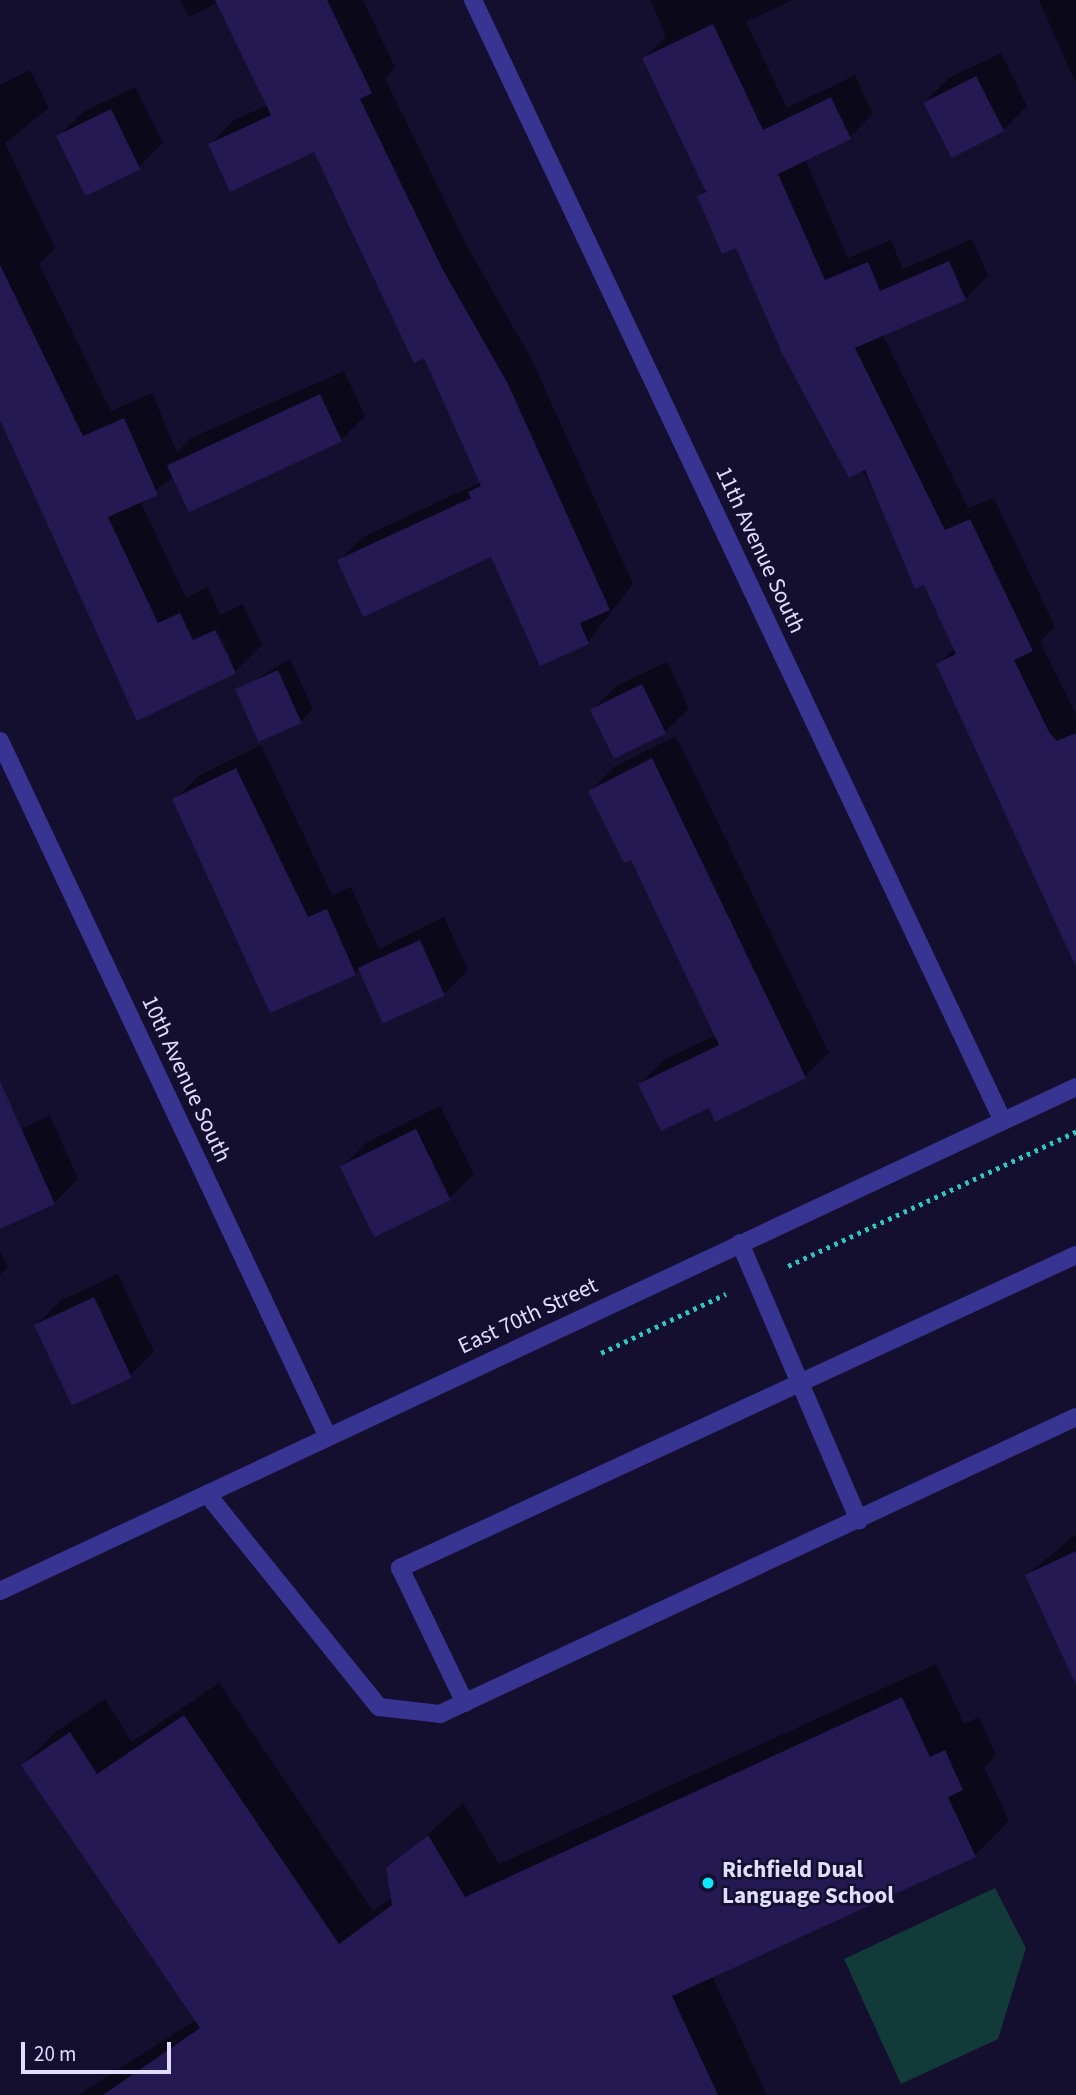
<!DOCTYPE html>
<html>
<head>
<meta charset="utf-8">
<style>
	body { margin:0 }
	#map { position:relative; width:1076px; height:2095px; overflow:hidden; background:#140f2f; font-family:"Source Sans 3",sans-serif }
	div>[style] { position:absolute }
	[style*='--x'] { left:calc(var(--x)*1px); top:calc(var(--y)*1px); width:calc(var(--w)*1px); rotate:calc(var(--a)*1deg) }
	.green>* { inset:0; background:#113a38 }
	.shadow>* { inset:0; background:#0007 }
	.building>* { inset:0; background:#241952; transform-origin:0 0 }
	.path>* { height:4.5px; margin-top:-2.25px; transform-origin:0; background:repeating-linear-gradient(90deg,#24ccc0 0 3.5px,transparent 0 8.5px) }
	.service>* { height:18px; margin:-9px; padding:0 9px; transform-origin:9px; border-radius:9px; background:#383592 }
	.minor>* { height:18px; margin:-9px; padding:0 9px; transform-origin:9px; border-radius:9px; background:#383592 }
	.tertiary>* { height:18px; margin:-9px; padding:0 9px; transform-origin:9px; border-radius:9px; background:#383592 }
	.dots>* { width:19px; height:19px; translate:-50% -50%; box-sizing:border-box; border:4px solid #140f2f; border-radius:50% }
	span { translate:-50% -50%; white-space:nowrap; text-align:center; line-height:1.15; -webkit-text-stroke:5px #140f2f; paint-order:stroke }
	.street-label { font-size:23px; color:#e0ddff }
	.poi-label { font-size:23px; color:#e0ddff; font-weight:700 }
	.left { translate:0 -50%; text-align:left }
	.scale { position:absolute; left:21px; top:2042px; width:150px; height:32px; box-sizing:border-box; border:4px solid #e0ddff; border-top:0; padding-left:9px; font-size:21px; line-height:24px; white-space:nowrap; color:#e0ddff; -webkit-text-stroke:5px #140f2f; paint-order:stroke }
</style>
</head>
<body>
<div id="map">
	<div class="green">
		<div style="clip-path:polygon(995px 1888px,1026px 1948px,998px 2039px,901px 2084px,844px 1959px)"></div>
	</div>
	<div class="shadow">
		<div style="clip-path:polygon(180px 0,363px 0,395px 67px,385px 78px,466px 244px,532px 360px,633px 584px,588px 642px,492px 555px,339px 561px,363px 537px,481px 482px,425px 356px,315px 150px,210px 144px,234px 120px,268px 105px,218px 3px,189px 17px)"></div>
		<div style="clip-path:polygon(650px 0,793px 0,746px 22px,787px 108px,855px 75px,873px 114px,850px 137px,805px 159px,848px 258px,891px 240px,903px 269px,972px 239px,988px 276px,965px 299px,883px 335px,968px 508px,994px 498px,1055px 627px,1040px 642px,1076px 714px,1076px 958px,939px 664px,955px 648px,925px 583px,737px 245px,699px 196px,706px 189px,644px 58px,666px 36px)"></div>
		<div style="clip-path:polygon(1039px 0,1076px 0,1076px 81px,1075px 82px)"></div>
		<div style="clip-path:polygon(1001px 53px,1027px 106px,1003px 130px,925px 102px,949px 78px)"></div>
		<div style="clip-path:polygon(evenodd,30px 70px,49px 108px,5px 143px,55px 248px,39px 264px,111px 411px,152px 393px,177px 452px,191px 438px,344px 371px,365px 416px,341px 440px,174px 477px,140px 501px,186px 598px,208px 587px,220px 615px,243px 604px,262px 645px,235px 672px,138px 719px,0 402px,0 85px,30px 70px,213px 621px,233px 663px,229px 663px,213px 621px)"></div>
		<div style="clip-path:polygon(135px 87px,163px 143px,139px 167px,59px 136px,83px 112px)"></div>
		<div style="clip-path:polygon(290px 659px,313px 709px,301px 721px,237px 691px)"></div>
		<div style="clip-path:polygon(667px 662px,689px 708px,665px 732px,592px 710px,616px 686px)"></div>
		<div style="clip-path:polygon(676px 736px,829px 1053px,804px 1077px,709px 1106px,640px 1084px,664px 1060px,716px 1035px,632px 857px,590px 791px,614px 767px)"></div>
		<div style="clip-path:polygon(261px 745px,332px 895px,351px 887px,379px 949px,444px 917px,468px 970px,444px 994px,361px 968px,355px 974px,174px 800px,198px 776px)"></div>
		<div style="clip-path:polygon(440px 1106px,474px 1174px,450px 1198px,342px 1167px,366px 1143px)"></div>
		<div style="clip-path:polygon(50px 1116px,78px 1179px,54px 1203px,0 1227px,0 1138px)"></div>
		<div style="clip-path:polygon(0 1251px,8px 1267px,0 1275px)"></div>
		<div style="clip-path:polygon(118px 1274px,154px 1352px,130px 1376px,36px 1325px,60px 1301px)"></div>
		<div style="clip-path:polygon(1076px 1534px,1076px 1680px,1027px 1575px)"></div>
		<div style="clip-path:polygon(936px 1664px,964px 1724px,979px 1717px,996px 1755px,984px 1767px,1009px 1821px,975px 1855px,712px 1976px,767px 2095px,78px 2095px,196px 2020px,23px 1765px,57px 1731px,105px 1699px,132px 1742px,219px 1683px,373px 1911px,392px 1897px,388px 1869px,463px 1803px,499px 1864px)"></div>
	</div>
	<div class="building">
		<div style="clip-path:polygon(215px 0,327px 0,372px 93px,360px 99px,442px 268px,508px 384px,610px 610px,580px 623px,589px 644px,540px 666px,491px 557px,363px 617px,337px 560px,471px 498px,468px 492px,481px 486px,424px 358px,414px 363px,314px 152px,230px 192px,208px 144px,271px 115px)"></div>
		<div style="clip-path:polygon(713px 24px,763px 130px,831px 97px,851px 139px,778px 174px,825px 280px,868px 262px,880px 291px,949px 261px,966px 300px,855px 348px,945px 530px,970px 519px,1033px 651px,1014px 660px,1049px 732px,1057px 741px,1076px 733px,1076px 967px,936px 664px,956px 654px,924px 585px,915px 589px,865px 470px,849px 478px,782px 353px,736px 248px,722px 254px,697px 196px,706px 192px,642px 58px)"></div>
		<div style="left:976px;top:76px;width:62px;height:59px;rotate:63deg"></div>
		<div style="left:111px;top:109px;width:67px;height:61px;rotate:64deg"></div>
		<div style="clip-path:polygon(0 265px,83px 436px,124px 418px,158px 495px,108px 517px,158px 623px,180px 613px,193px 640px,215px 630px,236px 673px,137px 721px,0 420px)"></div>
		<div style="left:320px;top:394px;width:52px;height:169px;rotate:65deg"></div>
		<div style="left:278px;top:670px;width:58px;height:47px;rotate:66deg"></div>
		<div style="left:642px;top:684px;width:55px;height:58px;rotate:64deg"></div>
		<div style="clip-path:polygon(652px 758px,806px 1078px,715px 1122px,709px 1108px,661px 1131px,638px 1084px,719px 1045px,631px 860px,624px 863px,588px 791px)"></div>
		<div style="clip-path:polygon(236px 768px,308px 917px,327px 909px,356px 975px,270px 1013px,172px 799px)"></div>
		<div style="left:420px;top:940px;width:61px;height:68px;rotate:66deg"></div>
		<div style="clip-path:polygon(0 1081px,55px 1204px,0 1229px)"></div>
		<div style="left:416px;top:1129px;width:79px;height:85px;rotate:64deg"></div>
		<div style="left:94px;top:1297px;width:89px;height:66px;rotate:65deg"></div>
		<div style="clip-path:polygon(1076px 1551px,1076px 1685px,1025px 1575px)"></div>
		<div style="clip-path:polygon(902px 1697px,930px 1757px,945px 1750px,963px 1790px,948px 1797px,976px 1857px,672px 1996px,718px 2095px,103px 2095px,200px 2028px,21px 1765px,70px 1732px,97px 1774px,184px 1715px,339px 1944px,392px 1905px,386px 1868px,428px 1835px,465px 1897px)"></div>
	</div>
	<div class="path">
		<div style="--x:788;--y:1266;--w:318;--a:-25"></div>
		<div style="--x:601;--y:1353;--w:138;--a:-25.3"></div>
	</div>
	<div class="service">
		<div style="--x:740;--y:1243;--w:302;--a:66.8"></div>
		<div style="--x:207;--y:1494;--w:274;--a:51.1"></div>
		<div style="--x:379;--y:1707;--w:61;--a:6.5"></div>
		<div style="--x:440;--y:1714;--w:702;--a:-25.03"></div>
		<div style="--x:465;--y:1703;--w:150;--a:-115.7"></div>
		<div style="--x:400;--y:1568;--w:745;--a:-24.84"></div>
	</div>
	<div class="minor">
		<div style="--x:473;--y:0;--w:1240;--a:64.7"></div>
		<div style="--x:0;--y:741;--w:769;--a:64.77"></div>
	</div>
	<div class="tertiary">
		<div style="--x:0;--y:1591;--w:1188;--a:-25.1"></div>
	</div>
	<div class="dots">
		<div style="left:708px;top:1883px;background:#09e9ff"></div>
	</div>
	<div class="street-label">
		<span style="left:760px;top:550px;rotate:65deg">11th Avenue South</span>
		<span style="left:186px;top:1079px;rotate:65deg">10th Avenue South</span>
		<span style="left:528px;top:1316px;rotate:-25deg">East 70th Street</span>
	</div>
	<div class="poi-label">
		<span class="left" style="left:722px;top:1883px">Richfield Dual<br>Language School</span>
	</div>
	<div class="scale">20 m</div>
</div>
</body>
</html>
